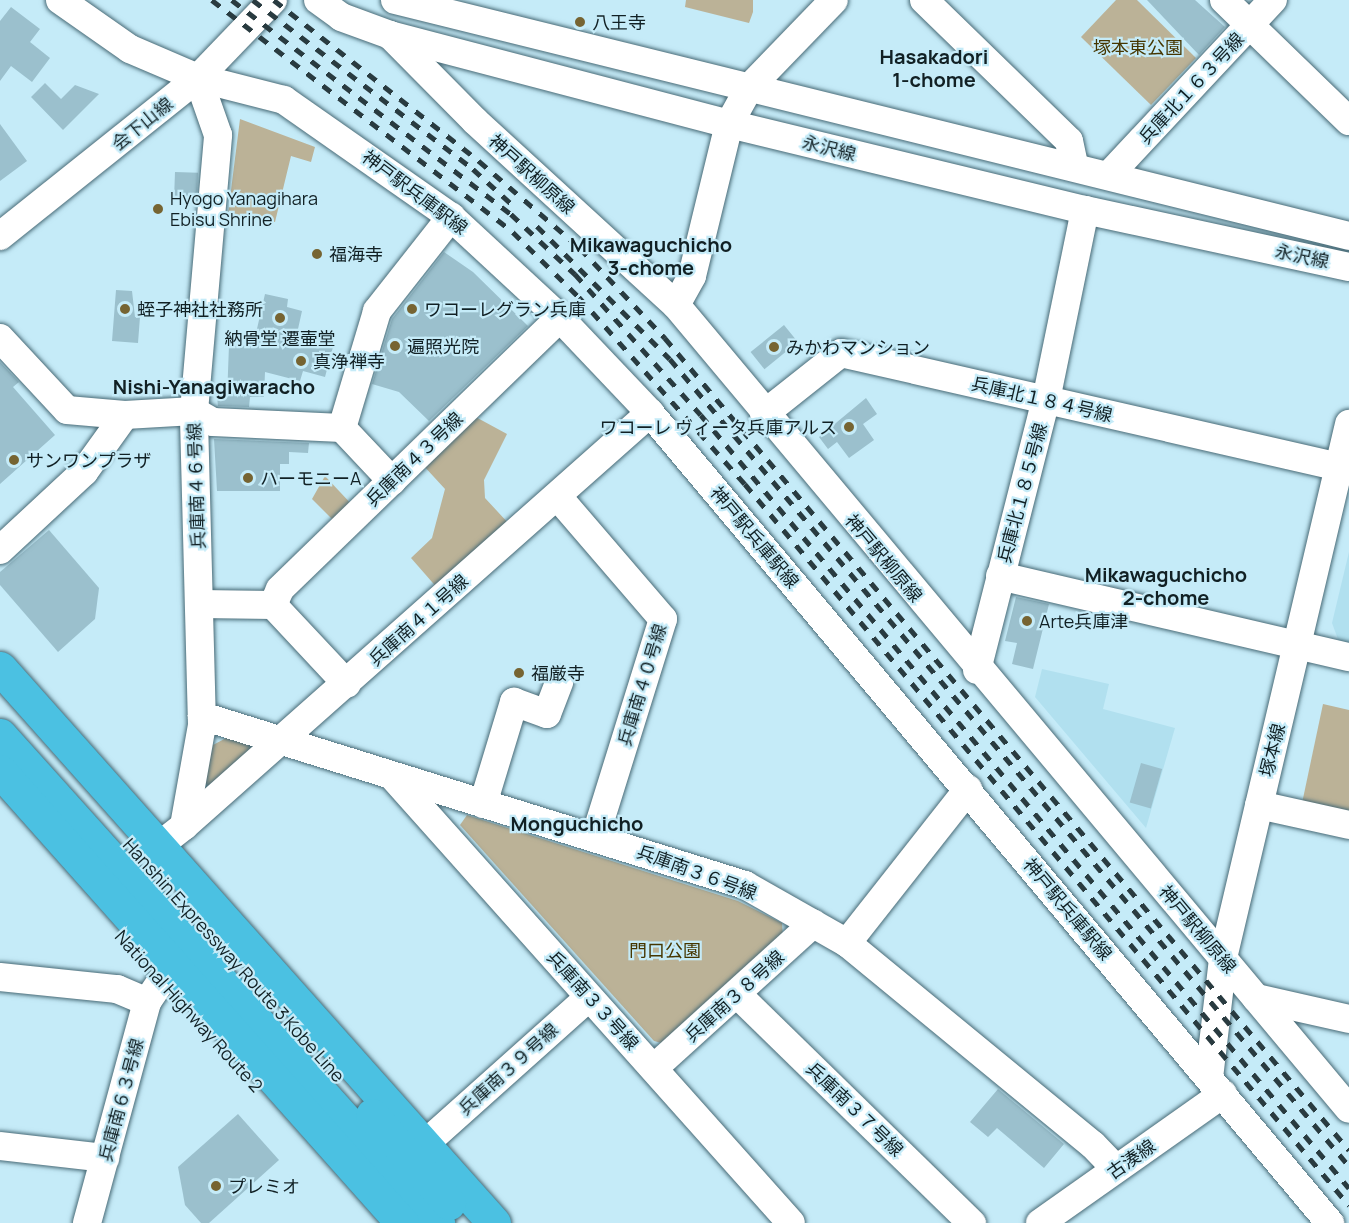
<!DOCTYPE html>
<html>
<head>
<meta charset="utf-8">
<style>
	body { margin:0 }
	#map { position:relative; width:1349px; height:1223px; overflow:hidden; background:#c5ebf8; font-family:Manrope,"Noto Sans JP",sans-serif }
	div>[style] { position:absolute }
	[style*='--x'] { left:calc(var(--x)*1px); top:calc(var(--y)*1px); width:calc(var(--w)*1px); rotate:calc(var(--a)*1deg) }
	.built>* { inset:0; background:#b1e0ef }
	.green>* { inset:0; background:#bbb297 }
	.building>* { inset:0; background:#9bc0cd; transform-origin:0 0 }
	.roads { filter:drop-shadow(0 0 2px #486a76) drop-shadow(0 0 2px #486a76) }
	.minor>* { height:28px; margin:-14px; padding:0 14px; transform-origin:14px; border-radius:14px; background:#fff }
	.highway>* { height:33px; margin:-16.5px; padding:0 16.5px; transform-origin:16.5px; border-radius:16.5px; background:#4bc1e2 }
	.rail>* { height:4.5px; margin-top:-2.25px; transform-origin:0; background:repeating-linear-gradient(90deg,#293b40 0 10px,transparent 0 20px) }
	.dots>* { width:16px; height:16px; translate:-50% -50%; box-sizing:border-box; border:3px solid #c5ebf8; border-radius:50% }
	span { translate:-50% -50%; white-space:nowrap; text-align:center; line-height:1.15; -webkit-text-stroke:4.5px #c5ebf8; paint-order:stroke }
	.poi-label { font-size:18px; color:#112024 }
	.left { translate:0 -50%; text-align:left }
	.right { translate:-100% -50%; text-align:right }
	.park-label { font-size:18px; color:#463600 }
	.street-label { font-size:18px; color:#112024 }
	.neighbourhood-label { font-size:20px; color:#112024; font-weight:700 }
</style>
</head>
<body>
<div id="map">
	<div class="built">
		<div style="clip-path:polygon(1349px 552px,1349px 644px,1339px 642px,1332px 623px)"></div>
		<div style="clip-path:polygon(1042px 669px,1109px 684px,1103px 709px,1175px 728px,1146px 828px,1035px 697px)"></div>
	</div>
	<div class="green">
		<div style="clip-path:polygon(686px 0,753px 0,753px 12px,749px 23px,685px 7px)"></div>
		<div style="clip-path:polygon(1116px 0,1137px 0,1196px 58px,1151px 105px,1081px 37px)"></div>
		<div style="clip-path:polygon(240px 119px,315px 147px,311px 162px,291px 156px,275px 222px,228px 214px)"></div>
		<div style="clip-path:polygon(472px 415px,507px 434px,484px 480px,485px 498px,510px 525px,439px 590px,411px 558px,432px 538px,445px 489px,422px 464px)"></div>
		<div style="clip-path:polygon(325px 476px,355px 508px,338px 525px,312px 499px)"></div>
		<div style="clip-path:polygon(1323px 704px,1349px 710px,1349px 818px,1301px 808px)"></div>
		<div style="clip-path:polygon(228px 737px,253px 746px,216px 790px,204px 783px,213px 745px)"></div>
		<div style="clip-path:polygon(467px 815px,738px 901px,782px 923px,783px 938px,665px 1044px,654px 1041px,460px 825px)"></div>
	</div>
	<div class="building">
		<div style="clip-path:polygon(1147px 0,1195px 0,1225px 27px,1199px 55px)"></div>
		<div style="clip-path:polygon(11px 7px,40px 29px,30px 42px,50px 58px,32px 82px,11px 66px,0 81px,0 21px)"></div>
		<div style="clip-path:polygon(45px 83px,61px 99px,75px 85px,99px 94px,63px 130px,31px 97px)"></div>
		<div style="clip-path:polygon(0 124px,27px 161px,0 181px)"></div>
		<div style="left:175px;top:172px;width:23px;height:26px;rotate:2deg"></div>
		<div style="clip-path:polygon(444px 252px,473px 272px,528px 326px,429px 421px,399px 392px,372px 384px,392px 319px)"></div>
		<div style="clip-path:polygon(116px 290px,132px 291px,135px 317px,140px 317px,138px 343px,112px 341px)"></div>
		<div style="clip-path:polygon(265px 294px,288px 299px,287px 307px,302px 311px,296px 338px,333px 347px,325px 377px,303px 371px,300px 381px,265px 372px,264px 397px,250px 397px,249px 407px,218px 406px,217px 397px,227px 398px,229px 345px,253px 346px)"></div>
		<div style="left:784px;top:325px;width:22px;height:43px;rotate:51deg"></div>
		<div style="clip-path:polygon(0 362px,19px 382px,13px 387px,55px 435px,0 484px)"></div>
		<div style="clip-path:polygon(866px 398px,877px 414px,863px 424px,874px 440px,849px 458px,837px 442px,828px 449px,819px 437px)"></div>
		<div style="clip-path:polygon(214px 439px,309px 443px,308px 453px,289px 452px,289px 464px,280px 464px,280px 491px,217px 491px)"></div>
		<div style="clip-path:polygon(49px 530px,99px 588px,95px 619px,58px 652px,0 585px,0 572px)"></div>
		<div style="clip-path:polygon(1016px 597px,1049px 604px,1033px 669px,1012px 664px,1017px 643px,1005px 641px)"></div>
		<div style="left:1141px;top:763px;width:22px;height:41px;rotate:16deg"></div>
		<div style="clip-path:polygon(998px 1089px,1064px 1144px,1044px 1168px,997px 1128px,988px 1137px,970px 1122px)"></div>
		<div style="clip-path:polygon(238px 1114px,279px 1160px,209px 1223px,201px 1223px,185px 1205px,178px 1167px)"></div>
	</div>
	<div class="roads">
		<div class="minor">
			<div style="--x:60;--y:0;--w:85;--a:35"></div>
			<div style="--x:130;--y:49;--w:74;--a:23.1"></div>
			<div style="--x:198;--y:78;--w:89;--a:14.3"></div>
			<div style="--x:284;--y:100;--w:204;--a:35"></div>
			<div style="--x:451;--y:217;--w:149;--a:42.8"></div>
			<div style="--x:560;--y:318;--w:131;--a:46.5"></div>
			<div style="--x:650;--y:413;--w:1058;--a:49.99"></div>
			<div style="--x:318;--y:0;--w:29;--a:36"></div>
			<div style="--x:341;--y:17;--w:52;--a:20.2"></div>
			<div style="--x:390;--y:35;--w:350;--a:14.7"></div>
			<div style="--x:729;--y:124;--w:366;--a:13.6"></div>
			<div style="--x:1085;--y:210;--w:270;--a:12.2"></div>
			<div style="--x:395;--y:0;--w:983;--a:13.89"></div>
			<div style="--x:924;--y:0;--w:202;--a:44.2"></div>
			<div style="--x:1069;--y:141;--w:25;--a:78"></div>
			<div style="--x:1224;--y:0;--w:174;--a:44.1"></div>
			<div style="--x:390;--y:35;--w:121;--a:45.3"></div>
			<div style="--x:475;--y:121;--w:273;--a:42.5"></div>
			<div style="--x:676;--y:305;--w:1048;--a:50.07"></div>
			<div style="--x:1109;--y:175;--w:240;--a:-46.9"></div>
			<div style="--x:0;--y:236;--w:253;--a:-38.6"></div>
			<div style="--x:198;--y:78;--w:108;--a:-46.1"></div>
			<div style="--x:676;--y:305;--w:33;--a:-61"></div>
			<div style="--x:692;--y:276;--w:156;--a:-76.3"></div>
			<div style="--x:729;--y:124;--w:41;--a:-60.9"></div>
			<div style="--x:749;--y:88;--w:122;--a:-46"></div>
			<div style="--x:0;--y:338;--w:98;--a:47.1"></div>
			<div style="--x:67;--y:410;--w:58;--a:4.9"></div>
			<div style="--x:125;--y:415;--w:69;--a:-3.3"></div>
			<div style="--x:194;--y:411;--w:22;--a:30"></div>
			<div style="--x:213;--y:422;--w:129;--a:2.7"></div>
			<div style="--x:342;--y:428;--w:73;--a:46.7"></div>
			<div style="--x:764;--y:414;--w:98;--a:-38.4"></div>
			<div style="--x:841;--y:353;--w:512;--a:12.87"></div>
			<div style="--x:342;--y:428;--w:122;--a:-73.3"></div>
			<div style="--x:377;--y:311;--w:120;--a:-51.8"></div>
			<div style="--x:558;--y:497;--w:161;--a:49.3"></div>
			<div style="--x:663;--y:619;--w:228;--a:107.3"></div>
			<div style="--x:0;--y:550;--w:115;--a:-42.9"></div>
			<div style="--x:84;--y:472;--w:70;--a:-54.3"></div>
			<div style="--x:1000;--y:576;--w:358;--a:13.1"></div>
			<div style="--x:200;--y:604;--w:73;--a:0.8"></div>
			<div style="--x:273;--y:605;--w:108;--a:46.9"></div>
			<div style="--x:273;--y:605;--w:17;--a:-66"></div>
			<div style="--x:280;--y:589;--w:390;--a:-44.1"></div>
			<div style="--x:977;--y:670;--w:279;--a:-75.7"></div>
			<div style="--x:1046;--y:400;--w:194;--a:-78.4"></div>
			<div style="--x:202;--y:716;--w:569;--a:17.29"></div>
			<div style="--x:745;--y:885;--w:117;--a:29.6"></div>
			<div style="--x:847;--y:943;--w:318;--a:39.4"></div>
			<div style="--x:1093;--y:1145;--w:33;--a:46"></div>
			<div style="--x:394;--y:778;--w:596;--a:48.26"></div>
			<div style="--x:483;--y:804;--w:107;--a:-73.1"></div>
			<div style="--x:514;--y:702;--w:35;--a:20"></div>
			<div style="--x:547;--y:714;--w:34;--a:-69"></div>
			<div style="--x:1259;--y:805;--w:92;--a:12.5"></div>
			<div style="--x:184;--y:826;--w:623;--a:-41.55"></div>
			<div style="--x:156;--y:848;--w:36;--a:-38"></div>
			<div style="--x:184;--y:826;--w:103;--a:-79.9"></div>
			<div style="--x:202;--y:725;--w:314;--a:-91.5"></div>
			<div style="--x:194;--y:411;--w:277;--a:-85"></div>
			<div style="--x:218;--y:135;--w:60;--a:-109.3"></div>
			<div style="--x:847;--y:943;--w:196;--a:-51.8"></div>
			<div style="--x:0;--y:977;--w:118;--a:5.9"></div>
			<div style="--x:117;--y:989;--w:33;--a:23"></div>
			<div style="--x:738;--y:995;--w:327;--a:44.3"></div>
			<div style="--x:1256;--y:998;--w:95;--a:12.7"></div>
			<div style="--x:654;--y:1068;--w:215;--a:-42.2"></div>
			<div style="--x:1209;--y:1078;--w:121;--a:-83.3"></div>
			<div style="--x:1223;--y:958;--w:549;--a:-76.72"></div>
			<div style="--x:427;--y:1142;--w:217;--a:-41.8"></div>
			<div style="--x:0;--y:1146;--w:106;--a:6.5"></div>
			<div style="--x:87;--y:1223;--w:229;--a:-74.8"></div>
			<div style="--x:147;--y:1002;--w:27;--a:-56"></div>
			<div style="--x:1040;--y:1223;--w:224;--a:-35.2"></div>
		</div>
		<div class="highway">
			<div style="--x:0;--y:668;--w:743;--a:48.33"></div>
			<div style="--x:0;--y:735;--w:656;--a:48.09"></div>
			<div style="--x:0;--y:771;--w:605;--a:48.35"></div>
			<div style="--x:372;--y:1115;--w:117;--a:48.8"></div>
		</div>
	</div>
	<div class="rail">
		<div style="--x:212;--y:0;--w:380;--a:37.6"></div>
		<div style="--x:513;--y:232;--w:93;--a:44.6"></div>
		<div style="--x:579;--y:297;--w:250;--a:48.4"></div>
		<div style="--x:745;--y:484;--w:941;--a:50.05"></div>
		<div style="--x:232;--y:0;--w:352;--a:37.5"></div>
		<div style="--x:511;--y:214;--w:88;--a:43.2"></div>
		<div style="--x:575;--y:274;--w:189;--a:48.2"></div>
		<div style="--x:701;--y:415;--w:1009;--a:50.03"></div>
		<div style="--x:253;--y:0;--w:277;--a:37.5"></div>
		<div style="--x:473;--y:169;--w:58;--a:42.2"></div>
		<div style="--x:274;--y:0;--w:261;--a:38.1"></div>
		<div style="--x:479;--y:161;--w:133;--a:40.7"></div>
		<div style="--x:580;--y:248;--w:124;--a:46.6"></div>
		<div style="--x:665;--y:338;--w:1062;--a:49.89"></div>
		<div style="--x:537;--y:226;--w:188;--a:45"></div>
		<div style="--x:670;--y:359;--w:1055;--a:49.92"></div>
	</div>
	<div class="dots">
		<div style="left:580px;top:22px;background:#766432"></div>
		<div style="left:158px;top:209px;background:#766432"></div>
		<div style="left:317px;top:254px;background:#766432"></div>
		<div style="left:125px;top:309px;background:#766432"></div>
		<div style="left:412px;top:309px;background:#766432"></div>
		<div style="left:280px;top:318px;background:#766432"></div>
		<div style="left:395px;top:346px;background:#766432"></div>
		<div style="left:774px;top:347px;background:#766432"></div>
		<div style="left:301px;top:361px;background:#766432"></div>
		<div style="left:849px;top:427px;background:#766432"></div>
		<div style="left:14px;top:460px;background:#766432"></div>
		<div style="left:248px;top:478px;background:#766432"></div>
		<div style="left:1027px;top:621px;background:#766432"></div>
		<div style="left:519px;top:673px;background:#766432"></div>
		<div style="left:216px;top:1186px;background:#766432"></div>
	</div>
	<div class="poi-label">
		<span class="left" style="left:592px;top:22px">八王寺</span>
		<span class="left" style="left:170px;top:209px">Hyogo Yanagihara<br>Ebisu Shrine</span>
		<span class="left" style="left:329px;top:254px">福海寺</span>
		<span class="left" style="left:137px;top:309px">蛭子神社社務所</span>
		<span class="left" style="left:424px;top:309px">ワコーレグラン兵庫</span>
		<span style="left:280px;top:338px">納骨堂 遷壷堂</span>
		<span class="left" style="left:407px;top:346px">遍照光院</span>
		<span class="left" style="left:786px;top:347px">みかわマンション</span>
		<span class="left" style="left:313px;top:361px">真浄禅寺</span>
		<span class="right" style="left:837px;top:427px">ワコーレ ヴィータ兵庫アルス</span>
		<span class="left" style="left:26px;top:460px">サンワンプラザ</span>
		<span class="left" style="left:260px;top:478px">ハーモニーA</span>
		<span class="left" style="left:1039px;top:621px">Arte兵庫津</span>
		<span class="left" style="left:531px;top:673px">福厳寺</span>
		<span class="left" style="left:228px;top:1186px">プレミオ</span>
	</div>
	<div class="park-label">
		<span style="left:1138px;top:47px">塚本東公園</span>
		<span style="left:665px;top:950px">門口公園</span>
	</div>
	<div class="street-label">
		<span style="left:1191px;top:88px;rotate:-47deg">兵庫北１６３号線</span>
		<span style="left:142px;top:124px;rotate:-39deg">会下山線</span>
		<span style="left:829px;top:148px;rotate:14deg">永沢線</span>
		<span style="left:532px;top:174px;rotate:42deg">神戸駅柳原線</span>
		<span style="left:415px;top:192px;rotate:37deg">神戸駅兵庫駅線</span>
		<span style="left:1302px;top:256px;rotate:12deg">永沢線</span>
		<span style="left:1042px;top:399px;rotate:13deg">兵庫北１８４号線</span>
		<span style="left:414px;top:459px;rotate:-44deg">兵庫南４３号線</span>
		<span style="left:196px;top:486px;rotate:-92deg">兵庫南４６号線</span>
		<span style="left:1022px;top:493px;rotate:-75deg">兵庫北１８５号線</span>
		<span style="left:755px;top:537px;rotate:50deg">神戸駅兵庫駅線</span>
		<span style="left:884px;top:558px;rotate:50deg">神戸駅柳原線</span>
		<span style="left:418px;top:620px;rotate:-42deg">兵庫南４１号線</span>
		<span style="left:642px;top:685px;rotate:-73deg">兵庫南４０号線</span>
		<span style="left:1272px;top:750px;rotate:-76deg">塚本線</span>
		<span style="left:697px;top:872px;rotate:20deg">兵庫南３６号線</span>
		<span style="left:1068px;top:909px;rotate:50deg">神戸駅兵庫駅線</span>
		<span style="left:1198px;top:929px;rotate:50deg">神戸駅柳原線</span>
		<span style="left:234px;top:960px;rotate:48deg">Hanshin Expressway Route 3 Kobe Line</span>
		<span style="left:734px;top:996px;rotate:-42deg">兵庫南３８号線</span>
		<span style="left:593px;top:1000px;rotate:48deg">兵庫南３３号線</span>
		<span style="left:189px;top:1011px;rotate:48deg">National Highway Route 2</span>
		<span style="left:508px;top:1069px;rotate:-42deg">兵庫南３９号線</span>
		<span style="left:121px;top:1100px;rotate:-75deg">兵庫南６３号線</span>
		<span style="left:855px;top:1109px;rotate:44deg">兵庫南３７号線</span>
		<span style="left:1131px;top:1159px;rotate:-35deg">古湊線</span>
	</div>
	<div class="neighbourhood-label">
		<span style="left:934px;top:68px">Hasakadori<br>1-chome</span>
		<span style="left:651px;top:256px">Mikawaguchicho<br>3-chome</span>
		<span style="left:214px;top:386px">Nishi-Yanagiwaracho</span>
		<span style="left:1166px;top:586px">Mikawaguchicho<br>2-chome</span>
		<span style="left:577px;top:823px">Monguchicho</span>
	</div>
</div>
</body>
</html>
